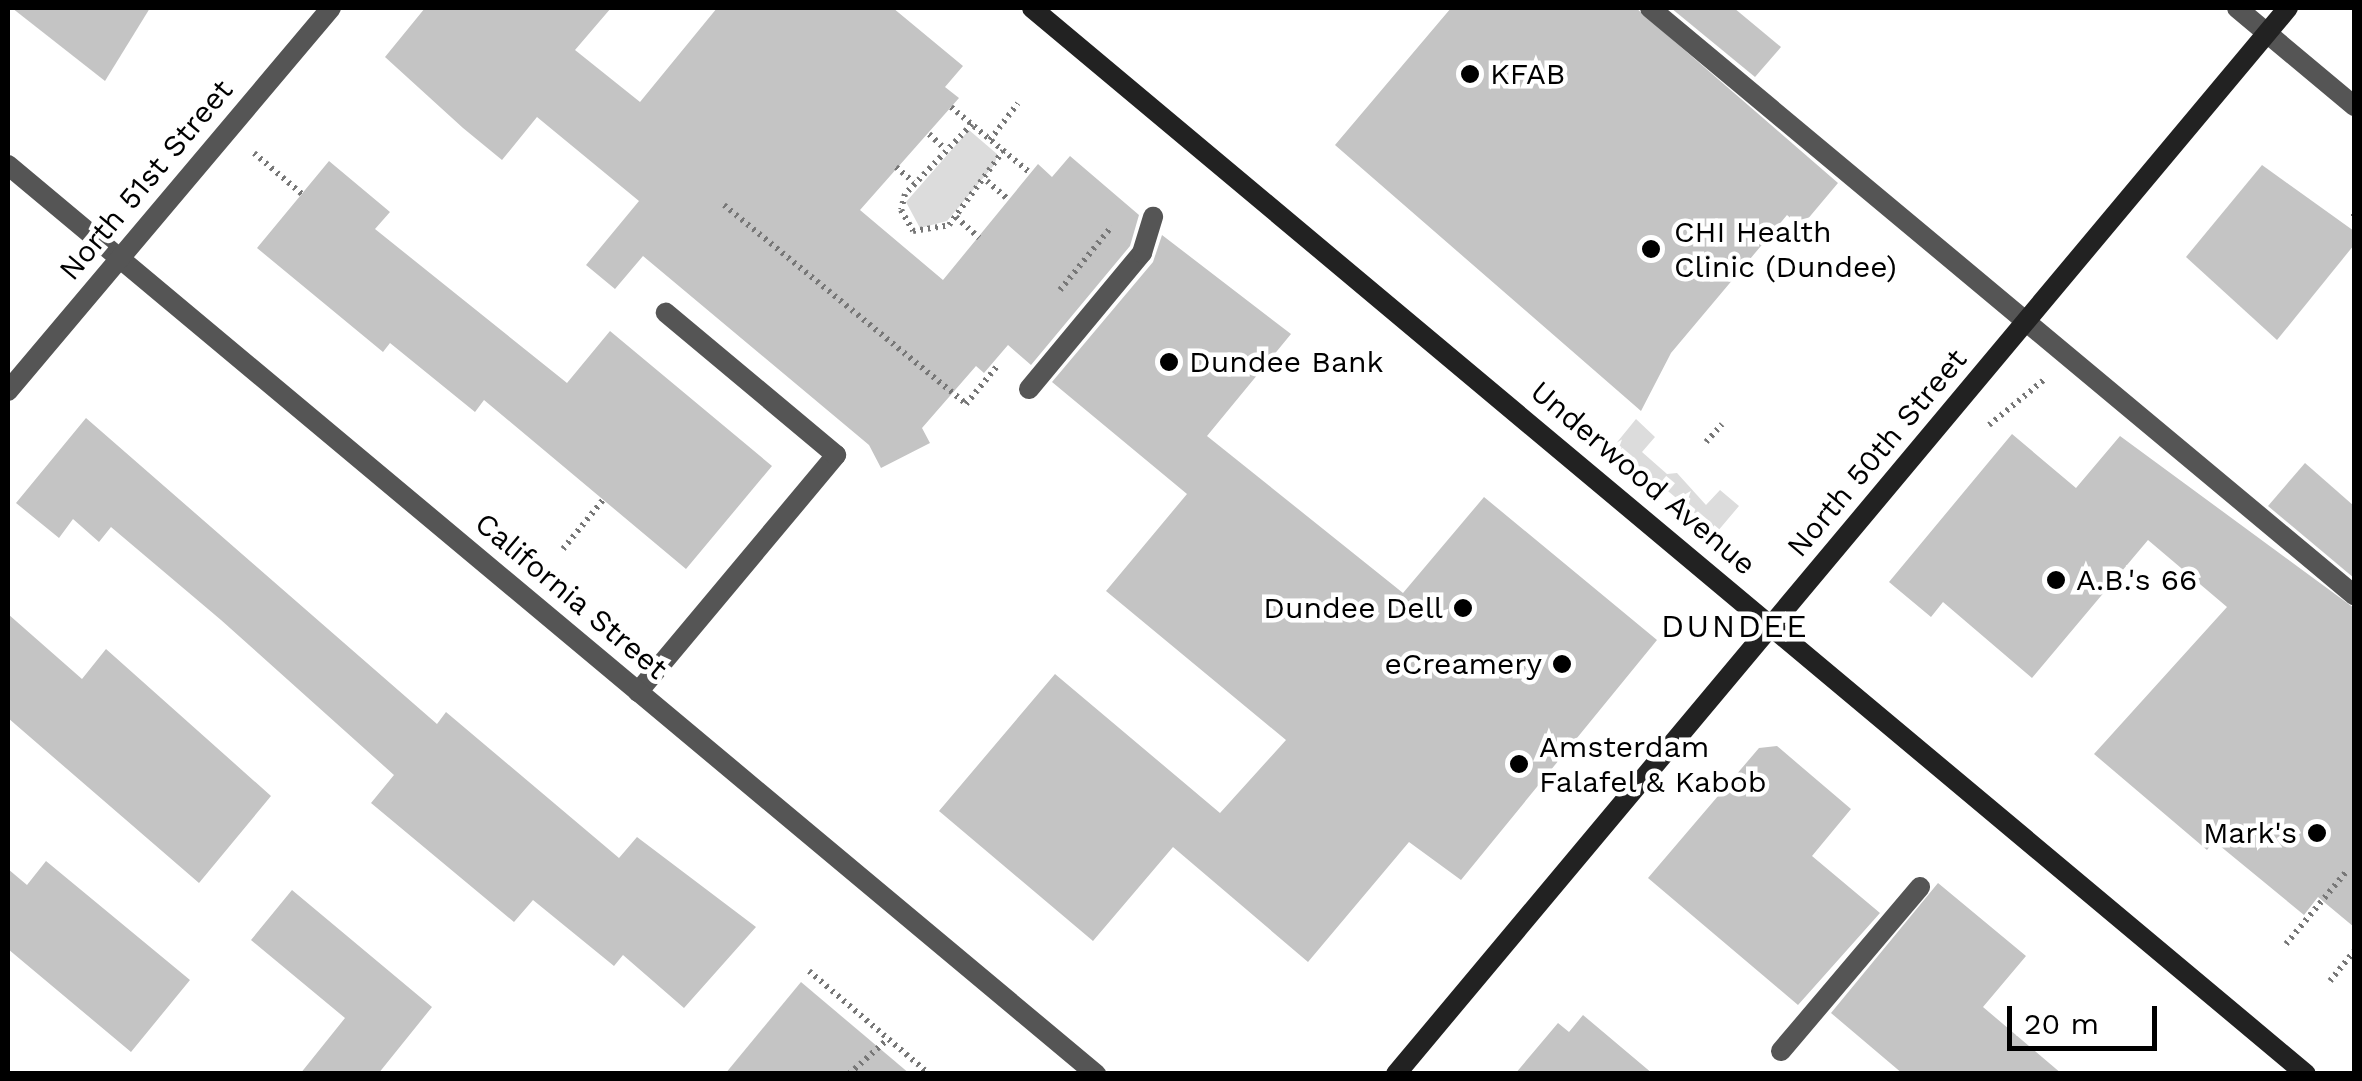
<!DOCTYPE html>
<html>
<head>
<meta charset="utf-8">
<style>
	body { margin:0 }
	#map { position:relative; width:2362px; height:1081px; overflow:hidden; background:#fff; font-family:"Work Sans",sans-serif }
	div>[style] { position:absolute }
	[style*='--x'] { left:calc(var(--x)*1px); top:calc(var(--y)*1px); width:calc(var(--w)*1px); rotate:calc(var(--a)*1deg) }
	.green>* { inset:0; background:#dcdcdc }
	.building>* { inset:0; background:#c4c4c4 }
	.path>* { height:6px; margin-top:-3px; transform-origin:0; background:repeating-linear-gradient(90deg,#777 0 2.5px,transparent 0 7.5px) }
	.lane>* { height:20px; margin:-10px; padding:0 10px; transform-origin:10px; border-radius:10px; background:#555 }
	.street>* { height:20px; margin:-10px; padding:0 10px; transform-origin:10px; border-radius:10px; background:#555 }
	.secondary>* { height:20px; margin:-10px; padding:0 10px; transform-origin:10px; border-radius:10px; background:#222 }
	.dots>* { width:28px; height:28px; translate:-50% -50%; box-sizing:border-box; border:5px solid #fff; border-radius:50% }
	span { translate:-50% -50%; white-space:nowrap; text-align:center; line-height:1.15; -webkit-text-stroke:9px #fff; paint-order:stroke }
	.poi-label { font-size:30px; color:#000 }
	.left { translate:0 -50%; text-align:left }
	.right { translate:-100% -50%; text-align:right }
	.street-label { font-size:30px; color:#000 }
	.neighbourhood-label { font-size:32px; color:#000; letter-spacing:2.5px }
	.frame { position:absolute; inset:0; border:10px solid #000; pointer-events:none }
	.scale { position:absolute; left:2007px; top:1006px; width:150px; height:45px; box-sizing:border-box; border:5px solid #000; border-top:0; padding-left:12px; font-size:30px; line-height:35px; white-space:nowrap; color:#000; -webkit-text-stroke:8px #fff; paint-order:stroke }
</style>
</head>
<body>
<div id="map">
	<div class="green">
		<div style="clip-path:polygon(969px 130px,997px 154px,995px 164px,947px 221px,920px 228px,906px 202px)"></div>
		<div style="clip-path:polygon(1636px 419px,1655px 437px,1642px 452px,1667px 474px,1677px 473px,1706px 505px,1720px 490px,1739px 506px,1717px 532px,1614px 446px)"></div>
	</div>
	<div class="building">
		<div style="clip-path:polygon(12px 8px,150px 8px,105px 81px)"></div>
		<div style="clip-path:polygon(425px 8px,611px 8px,575px 50px,640px 102px,717px 8px,893px 8px,963px 66px,945px 87px,959px 98px,860px 210px,943px 280px,1038px 164px,1052px 177px,1070px 156px,1139px 215px,1130px 246px,1031px 365px,1008px 345px,984px 373px,976px 366px,922px 428px,930px 443px,881px 468px,869px 445px,643px 256px,615px 289px,586px 265px,639px 201px,537px 117px,502px 160px,463px 128px,385px 57px)"></div>
		<div style="clip-path:polygon(1451px 8px,1636px 8px,1838px 183px,1801px 227px,1787px 215px,1671px 353px,1641px 411px,1335px 145px)"></div>
		<div style="clip-path:polygon(1671px 8px,1734px 8px,1781px 47px,1755px 77px)"></div>
		<div style="clip-path:polygon(329px 161px,390px 212px,375px 229px,567px 383px,610px 331px,772px 466px,686px 569px,484px 400px,475px 412px,390px 343px,383px 352px,257px 248px)"></div>
		<div style="clip-path:polygon(2262px 165px,2354px 231px,2354px 245px,2277px 340px,2186px 257px)"></div>
		<div style="clip-path:polygon(1162px 235px,1291px 334px,1207px 436px,1403px 593px,1484px 497px,1657px 640px,1461px 880px,1409px 842px,1308px 962px,1173px 847px,1093px 941px,939px 811px,1055px 674px,1220px 813px,1286px 740px,1106px 591px,1187px 494px,1052px 382px,1153px 262px)"></div>
		<div style="clip-path:polygon(86px 418px,437px 724px,446px 712px,619px 858px,637px 837px,756px 927px,684px 1008px,623px 955px,614px 966px,533px 900px,514px 922px,371px 803px,394px 775px,221px 620px,111px 527px,99px 542px,73px 519px,59px 538px,16px 503px)"></div>
		<div style="clip-path:polygon(2012px 434px,2076px 488px,2120px 436px,2354px 608px,2354px 927px,2318px 897px,2304px 915px,2214px 841px,2207px 850px,2094px 754px,2227px 607px,2148px 540px,2032px 678px,1943px 602px,1931px 617px,1889px 582px)"></div>
		<div style="clip-path:polygon(2305px 463px,2354px 506px,2354px 578px,2268px 506px)"></div>
		<div style="clip-path:polygon(8px 614px,82px 679px,106px 649px,271px 796px,199px 883px,8px 718px)"></div>
		<div style="clip-path:polygon(1777px 746px,1851px 809px,1812px 856px,1880px 913px,1798px 1005px,1648px 878px,1759px 748px)"></div>
		<div style="clip-path:polygon(46px 861px,190px 980px,131px 1052px,8px 949px,8px 869px,27px 885px)"></div>
		<div style="clip-path:polygon(1938px 883px,2026px 956px,1983px 1007px,2062px 1074px,1903px 1074px,1831px 1013px)"></div>
		<div style="clip-path:polygon(292px 890px,432px 1007px,378px 1074px,300px 1074px,345px 1018px,251px 940px)"></div>
		<div style="clip-path:polygon(801px 982px,910px 1074px,725px 1074px)"></div>
		<div style="clip-path:polygon(1583px 1015px,1653px 1074px,1515px 1074px,1558px 1023px,1569px 1032px)"></div>
	</div>
	<div class="path">
		<div style="--x:951;--y:107;--w:102;--a:39.8"></div>
		<div style="--x:972;--y:124;--w:97;--a:133.7"></div>
		<div style="--x:905;--y:194;--w:16;--a:104"></div>
		<div style="--x:901;--y:210;--w:24;--a:60"></div>
		<div style="--x:913;--y:231;--w:36;--a:-9"></div>
		<div style="--x:949;--y:225;--w:92;--a:-53.9"></div>
		<div style="--x:929;--y:134;--w:19;--a:43"></div>
		<div style="--x:990;--y:140;--w:46;--a:-52.9"></div>
		<div style="--x:254;--y:153;--w:63;--a:40.5"></div>
		<div style="--x:896;--y:167;--w:23;--a:41"></div>
		<div style="--x:987;--y:181;--w:28;--a:41"></div>
		<div style="--x:724;--y:205;--w:313;--a:39.4"></div>
		<div style="--x:966;--y:404;--w:50;--a:-50.6"></div>
		<div style="--x:2354;--y:214;--w:5;--a:90"></div>
		<div style="--x:956;--y:217;--w:31;--a:42"></div>
		<div style="--x:1060;--y:290;--w:82;--a:-50.9"></div>
		<div style="--x:1989;--y:425;--w:72;--a:-39.4"></div>
		<div style="--x:1706;--y:442;--w:24;--a:-48"></div>
		<div style="--x:563;--y:549;--w:63;--a:-50.8"></div>
		<div style="--x:2286;--y:944;--w:94;--a:-50.2"></div>
		<div style="--x:809;--y:971;--w:158;--a:40.6"></div>
		<div style="--x:2330;--y:981;--w:38;--a:-51"></div>
		<div style="--x:849;--y:1074;--w:52;--a:-41.9"></div>
	</div>
	<div class="lane">
		<div style="--x:1650;--y:8;--w:917;--a:39.82"></div>
		<div style="--x:1029;--y:389;--w:177;--a:-50.3"></div>
		<div style="--x:1142;--y:253;--w:38;--a:-73"></div>
		<div style="--x:638;--y:692;--w:309;--a:-50.1"></div>
		<div style="--x:836;--y:455;--w:222;--a:-140.1"></div>
		<div style="--x:1781;--y:1051;--w:215;--a:-49.7"></div>
	</div>
	<div class="street">
		<div style="--x:2237;--y:8;--w:153;--a:39.9"></div>
		<div style="--x:8;--y:165;--w:1418;--a:39.88"></div>
		<div style="--x:8;--y:391;--w:501;--a:-49.86"></div>
	</div>
	<div class="secondary">
		<div style="--x:1032;--y:8;--w:1661;--a:39.92"></div>
		<div style="--x:1396;--y:1074;--w:1390;--a:-50.08"></div>
	</div>
	<div class="dots">
		<div style="left:1470px;top:74px;background:#000"></div>
		<div style="left:1651px;top:249px;background:#000"></div>
		<div style="left:1169px;top:362px;background:#000"></div>
		<div style="left:2056px;top:580px;background:#000"></div>
		<div style="left:1463px;top:608px;background:#000"></div>
		<div style="left:1562px;top:664px;background:#000"></div>
		<div style="left:1519px;top:764px;background:#000"></div>
		<div style="left:2317px;top:833px;background:#000"></div>
	</div>
	<div class="poi-label">
		<span class="left" style="left:1490px;top:74px">KFAB</span>
		<span class="left" style="left:1674px;top:249px">CHI Health<br>Clinic (Dundee)</span>
		<span class="left" style="left:1189px;top:362px">Dundee Bank</span>
		<span class="left" style="left:2076px;top:580px">A.B.'s 66</span>
		<span class="right" style="left:1443px;top:608px">Dundee Dell</span>
		<span class="right" style="left:1542px;top:664px">eCreamery</span>
		<span class="left" style="left:1539px;top:764px">Amsterdam<br>Falafel &amp; Kabob</span>
		<span class="right" style="left:2297px;top:833px">Mark's</span>
	</div>
	<div class="street-label">
		<span style="left:146px;top:180px;rotate:-50deg">North 51st Street</span>
		<span style="left:1877px;top:453px;rotate:-50deg">North 50th Street</span>
		<span style="left:1643px;top:478px;rotate:40deg">Underwood Avenue</span>
		<span style="left:571px;top:596px;rotate:40deg">California Street</span>
	</div>
	<div class="neighbourhood-label">
		<span style="left:1735px;top:626px">DUNDEE</span>
	</div>
	<div class="frame"></div>
	<div class="scale">20 m</div>
</div>
</body>
</html>
